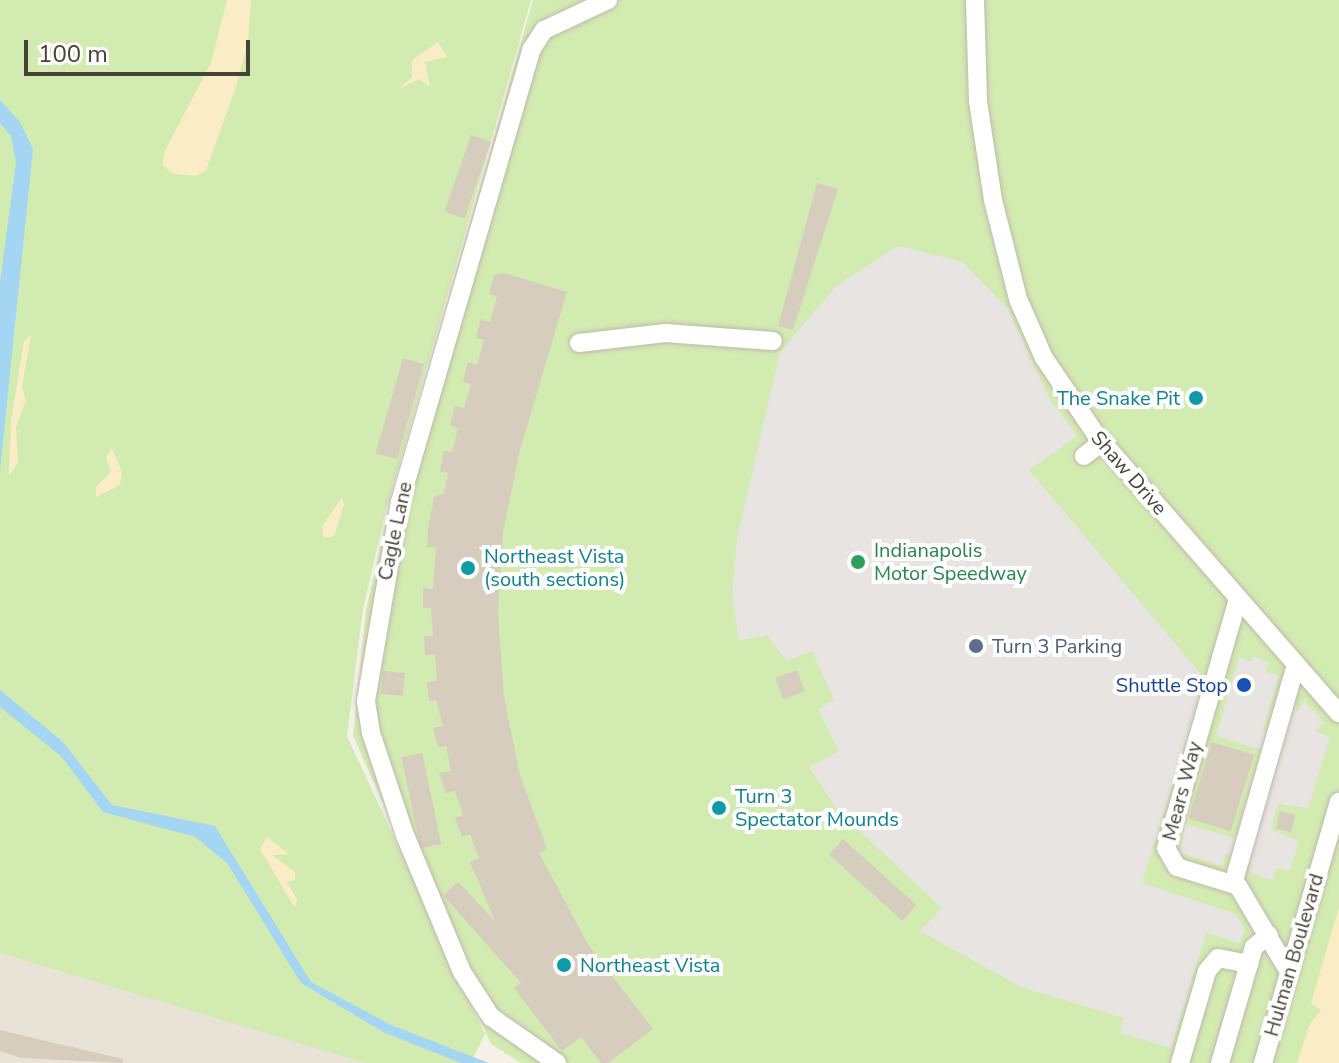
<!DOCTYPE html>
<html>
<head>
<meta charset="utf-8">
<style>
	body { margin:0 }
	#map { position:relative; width:1339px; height:1063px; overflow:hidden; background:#f5f1e9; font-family:"Nunito Sans",sans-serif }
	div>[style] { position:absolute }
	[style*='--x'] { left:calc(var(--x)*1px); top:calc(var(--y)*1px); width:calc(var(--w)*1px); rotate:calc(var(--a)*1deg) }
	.residential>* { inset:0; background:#e9e3d7 }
	.green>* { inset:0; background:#d2ebb1 }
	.sand>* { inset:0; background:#faedc5 }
	.parking>* { inset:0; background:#e7e4e1 }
	.water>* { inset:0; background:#a4d5f3 }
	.building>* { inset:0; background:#d7cdbe; transform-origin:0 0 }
	.roads { filter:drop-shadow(0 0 2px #c1b9ab) drop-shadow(0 0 2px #c1b9ab) }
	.minor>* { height:18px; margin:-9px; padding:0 9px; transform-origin:9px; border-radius:9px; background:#fff }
	.dots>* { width:22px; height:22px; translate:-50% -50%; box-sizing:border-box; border:4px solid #fff; border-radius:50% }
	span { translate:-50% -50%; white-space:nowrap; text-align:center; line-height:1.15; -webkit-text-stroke:8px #fff; paint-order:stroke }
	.culture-label { font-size:20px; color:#0d838f }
	.right { translate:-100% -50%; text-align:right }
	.left { translate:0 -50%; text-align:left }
	.street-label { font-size:20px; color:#494237 }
	.leisure-label { font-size:20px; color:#27864d }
	.service-label { font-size:20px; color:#4e5e75 }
	.transit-label { font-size:20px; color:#164399 }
	.scale { position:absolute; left:24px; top:40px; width:226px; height:36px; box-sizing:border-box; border:4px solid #494237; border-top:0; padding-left:10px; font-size:24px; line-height:28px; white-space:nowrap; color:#494237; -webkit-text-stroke:6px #fff; paint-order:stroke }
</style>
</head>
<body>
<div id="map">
	<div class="residential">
		<div style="clip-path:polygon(0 953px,223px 1016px,365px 1063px,0 1063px)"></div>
	</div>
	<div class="green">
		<div style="clip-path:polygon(0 0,531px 0,385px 514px,363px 609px,347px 736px,485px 1034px,471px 1063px,365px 1063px,0 953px)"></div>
		<div style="clip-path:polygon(533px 0,1339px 0,1339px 1063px,521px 1063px,491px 1044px,353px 736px,366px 610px,388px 514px)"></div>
	</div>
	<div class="sand">
		<div style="clip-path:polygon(227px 0,251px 0,248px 42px,235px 90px,206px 170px,196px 176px,173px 174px,163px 165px,164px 152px,211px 63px)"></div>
		<div style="clip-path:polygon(438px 42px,447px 57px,425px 62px,430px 87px,419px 79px,399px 89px,412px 77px,412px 60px)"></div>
		<div style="clip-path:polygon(31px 335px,22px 387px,26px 400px,16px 427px,18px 462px,9px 476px,11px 421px,24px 341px)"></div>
		<div style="clip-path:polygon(112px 448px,122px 472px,120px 485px,96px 497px,96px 487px,111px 472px,106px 457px)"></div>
		<div style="clip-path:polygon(342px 497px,344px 505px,334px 536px,324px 538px,322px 526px)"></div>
		<div style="clip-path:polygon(267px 837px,289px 854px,272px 855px,295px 872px,295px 880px,287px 882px,297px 899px,295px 908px,260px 849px)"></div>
		<div style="clip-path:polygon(1339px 907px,1339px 1063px,1297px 1063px,1309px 1026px,1321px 1010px,1311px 1003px)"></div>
	</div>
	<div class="parking">
		<div style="clip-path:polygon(898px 246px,963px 262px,1008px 309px,1049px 398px,1077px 436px,1029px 470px,1205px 679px,1142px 883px,1236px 914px,1244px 929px,1240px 943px,1206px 933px,1171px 1048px,1120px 1033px,1124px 1018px,1021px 987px,920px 931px,942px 908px,839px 812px,809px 767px,839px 751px,818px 709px,834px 700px,812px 651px,787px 661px,767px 635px,739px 641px,732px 596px,737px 539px,780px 352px,837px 285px)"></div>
		<div style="clip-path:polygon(1253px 656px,1269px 662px,1266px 672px,1279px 676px,1263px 730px,1283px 736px,1292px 707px,1298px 711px,1304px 701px,1324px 722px,1315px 731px,1330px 737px,1308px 808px,1278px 804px,1271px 830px,1299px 841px,1290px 871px,1276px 868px,1272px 880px,1248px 873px,1251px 861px,1226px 853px,1222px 866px,1180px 853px,1185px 824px,1235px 838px,1261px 750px,1216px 736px,1239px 658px,1251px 661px)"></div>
	</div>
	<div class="water">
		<div style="clip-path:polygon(0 100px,20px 122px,33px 149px,0 471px,0 282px,16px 162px,11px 136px,0 123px)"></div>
		<div style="clip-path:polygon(0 690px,63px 742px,112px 805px,215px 826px,311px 982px,391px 1025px,489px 1063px,461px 1063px,383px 1032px,301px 983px,227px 863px,195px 837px,103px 812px,62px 757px,0 707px)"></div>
	</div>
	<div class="building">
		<div style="left:471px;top:135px;width:21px;height:81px;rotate:19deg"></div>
		<div style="clip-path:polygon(817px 183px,838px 189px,793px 330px,778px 326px)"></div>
		<div style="clip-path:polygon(504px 273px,567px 292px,520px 450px,503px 532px,498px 614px,504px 697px,520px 775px,547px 849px,539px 853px,589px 946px,653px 1029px,608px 1063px,601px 1063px,581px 1037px,562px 1051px,514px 988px,521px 983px,443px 895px,458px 882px,495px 921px,470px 862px,479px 858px,470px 834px,462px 837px,455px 818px,463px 815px,455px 791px,446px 793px,439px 773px,451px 771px,446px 746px,438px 747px,433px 728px,443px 726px,436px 700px,429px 701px,427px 682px,437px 681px,435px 654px,425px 655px,424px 636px,433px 636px,431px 608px,423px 608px,423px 588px,433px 589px,436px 548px,427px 547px,428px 528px,434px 497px,444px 493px,448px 473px,440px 471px,444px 451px,452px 452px,458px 428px,450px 425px,455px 406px,464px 408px,471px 384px,463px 382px,468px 362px,477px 365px,484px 340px,476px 338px,481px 319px,490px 322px,497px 296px,489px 294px,494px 275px)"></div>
		<div style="left:403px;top:358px;width:22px;height:99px;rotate:16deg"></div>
		<div style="left:797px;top:670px;width:23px;height:23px;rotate:70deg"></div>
		<div style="left:383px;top:671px;width:22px;height:23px;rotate:5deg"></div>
		<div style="left:1212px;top:742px;width:44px;height:80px;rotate:17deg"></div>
		<div style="left:422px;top:753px;width:93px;height:21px;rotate:78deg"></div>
		<div style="left:1280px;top:811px;width:16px;height:18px;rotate:14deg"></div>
		<div style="left:843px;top:839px;width:99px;height:21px;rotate:42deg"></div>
		<div style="clip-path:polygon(0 1030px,123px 1059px,123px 1063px,21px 1058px,0 1051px)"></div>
	</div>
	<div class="roads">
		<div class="minor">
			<div style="--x:975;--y:0;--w:101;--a:88.3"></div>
			<div style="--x:978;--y:101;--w:100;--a:81.4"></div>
			<div style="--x:993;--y:200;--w:102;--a:75.8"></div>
			<div style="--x:1018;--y:299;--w:64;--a:66.2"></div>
			<div style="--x:1044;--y:358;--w:94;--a:55.8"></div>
			<div style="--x:1097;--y:436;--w:368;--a:48.9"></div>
			<div style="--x:579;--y:343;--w:87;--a:-6.6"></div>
			<div style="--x:665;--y:333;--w:108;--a:4.2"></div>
			<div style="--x:1084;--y:456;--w:23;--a:-38"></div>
			<div style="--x:1238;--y:599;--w:259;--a:106.1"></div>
			<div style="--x:1166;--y:848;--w:22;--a:60"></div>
			<div style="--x:1177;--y:867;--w:64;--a:17.3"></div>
			<div style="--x:1238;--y:886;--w:100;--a:59.3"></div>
			<div style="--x:1233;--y:884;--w:229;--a:-74"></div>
			<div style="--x:557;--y:1063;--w:80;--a:-145.1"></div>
			<div style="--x:491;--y:1017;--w:54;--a:-122.8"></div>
			<div style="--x:462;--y:972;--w:148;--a:-112.6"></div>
			<div style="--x:405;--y:835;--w:108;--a:-108.4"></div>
			<div style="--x:371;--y:733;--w:32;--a:-99"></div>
			<div style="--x:366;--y:701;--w:202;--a:-80.3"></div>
			<div style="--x:400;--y:502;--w:471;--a:-73.8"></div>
			<div style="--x:531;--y:50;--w:24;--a:-57"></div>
			<div style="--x:544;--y:30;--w:71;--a:-25.1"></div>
			<div style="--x:1180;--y:1063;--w:96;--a:-73.6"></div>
			<div style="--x:1207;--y:971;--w:17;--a:-50"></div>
			<div style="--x:1218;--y:958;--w:32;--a:11"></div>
			<div style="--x:1220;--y:1063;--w:121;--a:-73.7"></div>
			<div style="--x:1254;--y:947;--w:19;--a:-39"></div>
			<div style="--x:1263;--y:1063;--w:272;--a:-73.8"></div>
		</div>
	</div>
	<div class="dots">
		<div style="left:1196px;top:398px;background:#0f9aa8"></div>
		<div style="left:858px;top:562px;background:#2e9e5b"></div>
		<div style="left:468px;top:568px;background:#0f9aa8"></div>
		<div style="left:976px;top:646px;background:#5c6f8a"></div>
		<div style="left:1244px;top:685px;background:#1a4fb4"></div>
		<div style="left:719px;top:808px;background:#0f9aa8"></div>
		<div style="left:564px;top:965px;background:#0f9aa8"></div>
	</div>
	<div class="culture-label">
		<span class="right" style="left:1180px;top:398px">The Snake Pit</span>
		<span class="left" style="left:484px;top:568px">Northeast Vista<br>(south sections)</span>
		<span class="left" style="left:735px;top:808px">Turn 3<br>Spectator Mounds</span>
		<span class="left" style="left:580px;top:965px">Northeast Vista</span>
	</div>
	<div class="street-label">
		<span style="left:1129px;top:473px;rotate:49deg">Shaw Drive</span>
		<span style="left:395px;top:531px;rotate:-78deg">Cagle Lane</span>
		<span style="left:1182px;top:791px;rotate:-75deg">Mears Way</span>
		<span style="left:1294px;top:955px;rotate:-74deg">Hulman Boulevard</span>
	</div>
	<div class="leisure-label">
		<span class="left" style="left:874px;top:562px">Indianapolis<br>Motor Speedway</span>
	</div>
	<div class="service-label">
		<span class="left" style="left:992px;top:646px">Turn 3 Parking</span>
	</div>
	<div class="transit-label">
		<span class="right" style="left:1228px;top:685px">Shuttle Stop</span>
	</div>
	<div class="scale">100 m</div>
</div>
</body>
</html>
